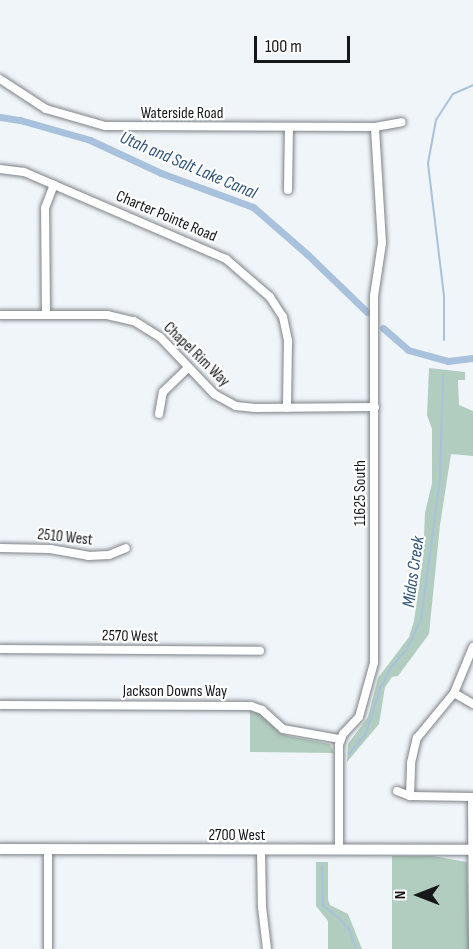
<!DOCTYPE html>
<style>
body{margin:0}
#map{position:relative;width:473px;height:949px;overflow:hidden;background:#f0f5fa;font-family:"Sofia Sans Condensed",sans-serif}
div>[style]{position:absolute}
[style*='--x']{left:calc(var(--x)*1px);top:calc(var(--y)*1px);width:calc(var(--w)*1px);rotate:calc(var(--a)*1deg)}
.green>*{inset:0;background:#b1cdbf}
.stream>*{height:2px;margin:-1px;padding:0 1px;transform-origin:1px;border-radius:1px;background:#a8c1dd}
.canal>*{height:7px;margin:-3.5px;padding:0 3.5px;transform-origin:3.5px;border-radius:3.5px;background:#a8c1dd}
.roads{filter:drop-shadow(0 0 2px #7e8286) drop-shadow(0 0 2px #7e8286)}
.minor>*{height:8px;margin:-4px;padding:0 4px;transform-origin:4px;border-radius:4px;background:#fff}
.secondary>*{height:10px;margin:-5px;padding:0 5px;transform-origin:5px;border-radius:5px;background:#fff}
span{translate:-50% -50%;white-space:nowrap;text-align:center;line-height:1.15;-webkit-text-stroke:4.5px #fff;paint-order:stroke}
.street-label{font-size:16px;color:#161719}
.water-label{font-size:18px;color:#30547c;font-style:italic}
.north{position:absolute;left:389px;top:865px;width:60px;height:60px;-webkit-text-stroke:4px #fff;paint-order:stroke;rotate:270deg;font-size:16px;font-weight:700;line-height:24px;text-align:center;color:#161719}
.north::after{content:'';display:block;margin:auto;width:21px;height:27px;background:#161719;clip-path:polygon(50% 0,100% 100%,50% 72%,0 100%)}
.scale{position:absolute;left:254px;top:36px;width:96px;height:27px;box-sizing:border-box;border:3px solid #161719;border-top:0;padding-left:8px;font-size:18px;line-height:21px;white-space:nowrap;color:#161719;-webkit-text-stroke:4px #fff;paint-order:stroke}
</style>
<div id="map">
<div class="green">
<i style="clip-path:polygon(429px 368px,465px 372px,465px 380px,458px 380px,459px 405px,473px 411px,473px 456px,451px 454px,440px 525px,429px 634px,398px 676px,392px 677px,385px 687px,379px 724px,347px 762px,348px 744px,368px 717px,378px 678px,409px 637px,414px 621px,423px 558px,425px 513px,432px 483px,432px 429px,427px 415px)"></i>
<i style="clip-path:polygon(250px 710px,259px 713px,279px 732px,288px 736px,330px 744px,334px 753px,250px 752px)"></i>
<i style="clip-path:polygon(392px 856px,433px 856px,467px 862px,469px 949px,392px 949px)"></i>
<i style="clip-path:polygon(316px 862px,328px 862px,328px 900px,330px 905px,348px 914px,362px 949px,328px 949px,328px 921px,316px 906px)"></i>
</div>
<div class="stream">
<i style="--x:444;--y:340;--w:44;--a:-90"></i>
<i style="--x:444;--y:296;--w:134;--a:-96.9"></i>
<i style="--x:428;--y:163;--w:44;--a:-79.5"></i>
<i style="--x:436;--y:120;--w:31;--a:-57"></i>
<i style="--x:453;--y:94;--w:22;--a:-24"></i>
<i style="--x:349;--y:754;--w:27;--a:-51"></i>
<i style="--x:366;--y:733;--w:46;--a:-72.3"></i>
<i style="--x:380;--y:689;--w:25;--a:-63"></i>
<i style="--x:391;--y:667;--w:24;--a:-48"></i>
<i style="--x:407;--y:649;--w:33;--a:-65"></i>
<i style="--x:421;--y:619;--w:142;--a:-82.3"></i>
<i style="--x:440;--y:478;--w:103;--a:-88.3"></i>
<i style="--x:322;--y:866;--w:40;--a:88.6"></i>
<i style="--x:323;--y:906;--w:21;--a:37"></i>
<i style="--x:340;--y:919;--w:16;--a:50"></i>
<i style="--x:350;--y:931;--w:19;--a:72"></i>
</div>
<div class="canal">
<i style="--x:0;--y:117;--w:20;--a:9"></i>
<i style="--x:20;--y:120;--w:73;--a:15.9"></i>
<i style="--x:90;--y:140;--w:78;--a:24.9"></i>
<i style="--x:161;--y:173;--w:98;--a:20.3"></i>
<i style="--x:253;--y:207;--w:73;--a:41.1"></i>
<i style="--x:308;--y:255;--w:82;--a:44"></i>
<i style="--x:383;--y:328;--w:33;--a:41"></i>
<i style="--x:408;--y:350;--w:41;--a:15.4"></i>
<i style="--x:448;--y:361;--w:25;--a:-7"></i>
</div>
<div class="roads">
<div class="minor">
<i style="--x:0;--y:79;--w:55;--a:33.1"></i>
<i style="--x:46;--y:109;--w:61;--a:16.1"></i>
<i style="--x:105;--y:126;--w:270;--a:0.2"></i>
<i style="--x:375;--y:127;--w:27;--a:-10"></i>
<i style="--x:0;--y:169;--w:24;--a:7"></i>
<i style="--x:24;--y:172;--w:220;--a:23.3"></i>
<i style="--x:226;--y:259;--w:58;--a:40.8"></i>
<i style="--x:270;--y:297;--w:24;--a:57"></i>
<i style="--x:283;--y:317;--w:25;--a:78"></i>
<i style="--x:288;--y:341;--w:67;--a:90.9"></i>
<i style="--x:288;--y:190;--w:63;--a:-89.1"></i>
<i style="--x:0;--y:315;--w:107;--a:0"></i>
<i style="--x:107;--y:315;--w:28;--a:13"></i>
<i style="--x:134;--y:321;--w:31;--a:32"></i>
<i style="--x:160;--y:337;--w:79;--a:46.5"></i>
<i style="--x:214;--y:394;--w:25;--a:29"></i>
<i style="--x:236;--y:406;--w:19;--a:6"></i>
<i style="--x:255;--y:408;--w:120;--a:-0.5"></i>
<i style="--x:46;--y:315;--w:107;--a:-90.5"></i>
<i style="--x:45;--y:208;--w:25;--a:-69"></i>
<i style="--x:159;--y:414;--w:22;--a:-80"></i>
<i style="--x:163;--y:392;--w:35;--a:-44"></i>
<i style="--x:0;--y:548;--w:50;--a:1.1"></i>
<i style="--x:50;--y:549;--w:39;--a:10"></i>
<i style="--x:88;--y:556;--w:21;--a:-3"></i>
<i style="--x:109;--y:555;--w:18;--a:-22"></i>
<i style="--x:0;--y:649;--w:260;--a:0.4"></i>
<i style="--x:454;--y:693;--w:22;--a:30"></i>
<i style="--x:0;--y:705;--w:251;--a:0.2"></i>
<i style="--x:251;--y:706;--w:12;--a:20"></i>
<i style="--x:262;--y:710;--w:28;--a:42"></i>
<i style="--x:283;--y:729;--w:58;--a:10"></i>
<i style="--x:397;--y:791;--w:14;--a:21"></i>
<i style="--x:410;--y:796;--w:63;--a:0.9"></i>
<i style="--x:410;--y:796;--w:33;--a:-88"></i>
<i style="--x:411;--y:763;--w:26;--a:-77"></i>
<i style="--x:417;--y:738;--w:58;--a:-50.6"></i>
<i style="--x:454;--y:693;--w:50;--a:-67.6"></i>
<i style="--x:472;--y:797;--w:152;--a:89.6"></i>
<i style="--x:339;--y:850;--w:105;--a:-90"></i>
<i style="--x:339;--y:745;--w:12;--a:-70"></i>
<i style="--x:343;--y:734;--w:23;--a:-47"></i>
<i style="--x:359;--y:717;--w:56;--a:-74.5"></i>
<i style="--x:374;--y:663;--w:367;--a:-90"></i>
<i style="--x:374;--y:296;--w:54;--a:-81.4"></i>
<i style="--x:382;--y:243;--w:116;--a:-93.5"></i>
<i style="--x:48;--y:851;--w:98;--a:90"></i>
<i style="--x:261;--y:851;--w:56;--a:89"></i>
<i style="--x:262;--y:907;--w:42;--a:83.2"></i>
</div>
<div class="secondary">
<i style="--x:0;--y:849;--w:473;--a:0.1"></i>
</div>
</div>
<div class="street-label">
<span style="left:182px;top:114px">Waterside Road</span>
<span style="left:166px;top:217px;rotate:23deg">Charter Pointe Road</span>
<span style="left:196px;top:355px;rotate:44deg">Chapel Rim Way</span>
<span style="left:361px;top:493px;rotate:-90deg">11625 South</span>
<span style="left:65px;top:538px;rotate:6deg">2510 West</span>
<span style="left:130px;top:637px;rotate:1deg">2570 West</span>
<span style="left:175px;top:692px">Jackson Downs Way</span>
<span style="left:237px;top:836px">2700 West</span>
</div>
<div class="water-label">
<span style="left:188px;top:166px;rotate:23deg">Utah and Salt Lake Canal</span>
<span style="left:414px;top:572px;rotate:-82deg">Midas Creek</span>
</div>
<div class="north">N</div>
<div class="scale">100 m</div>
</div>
